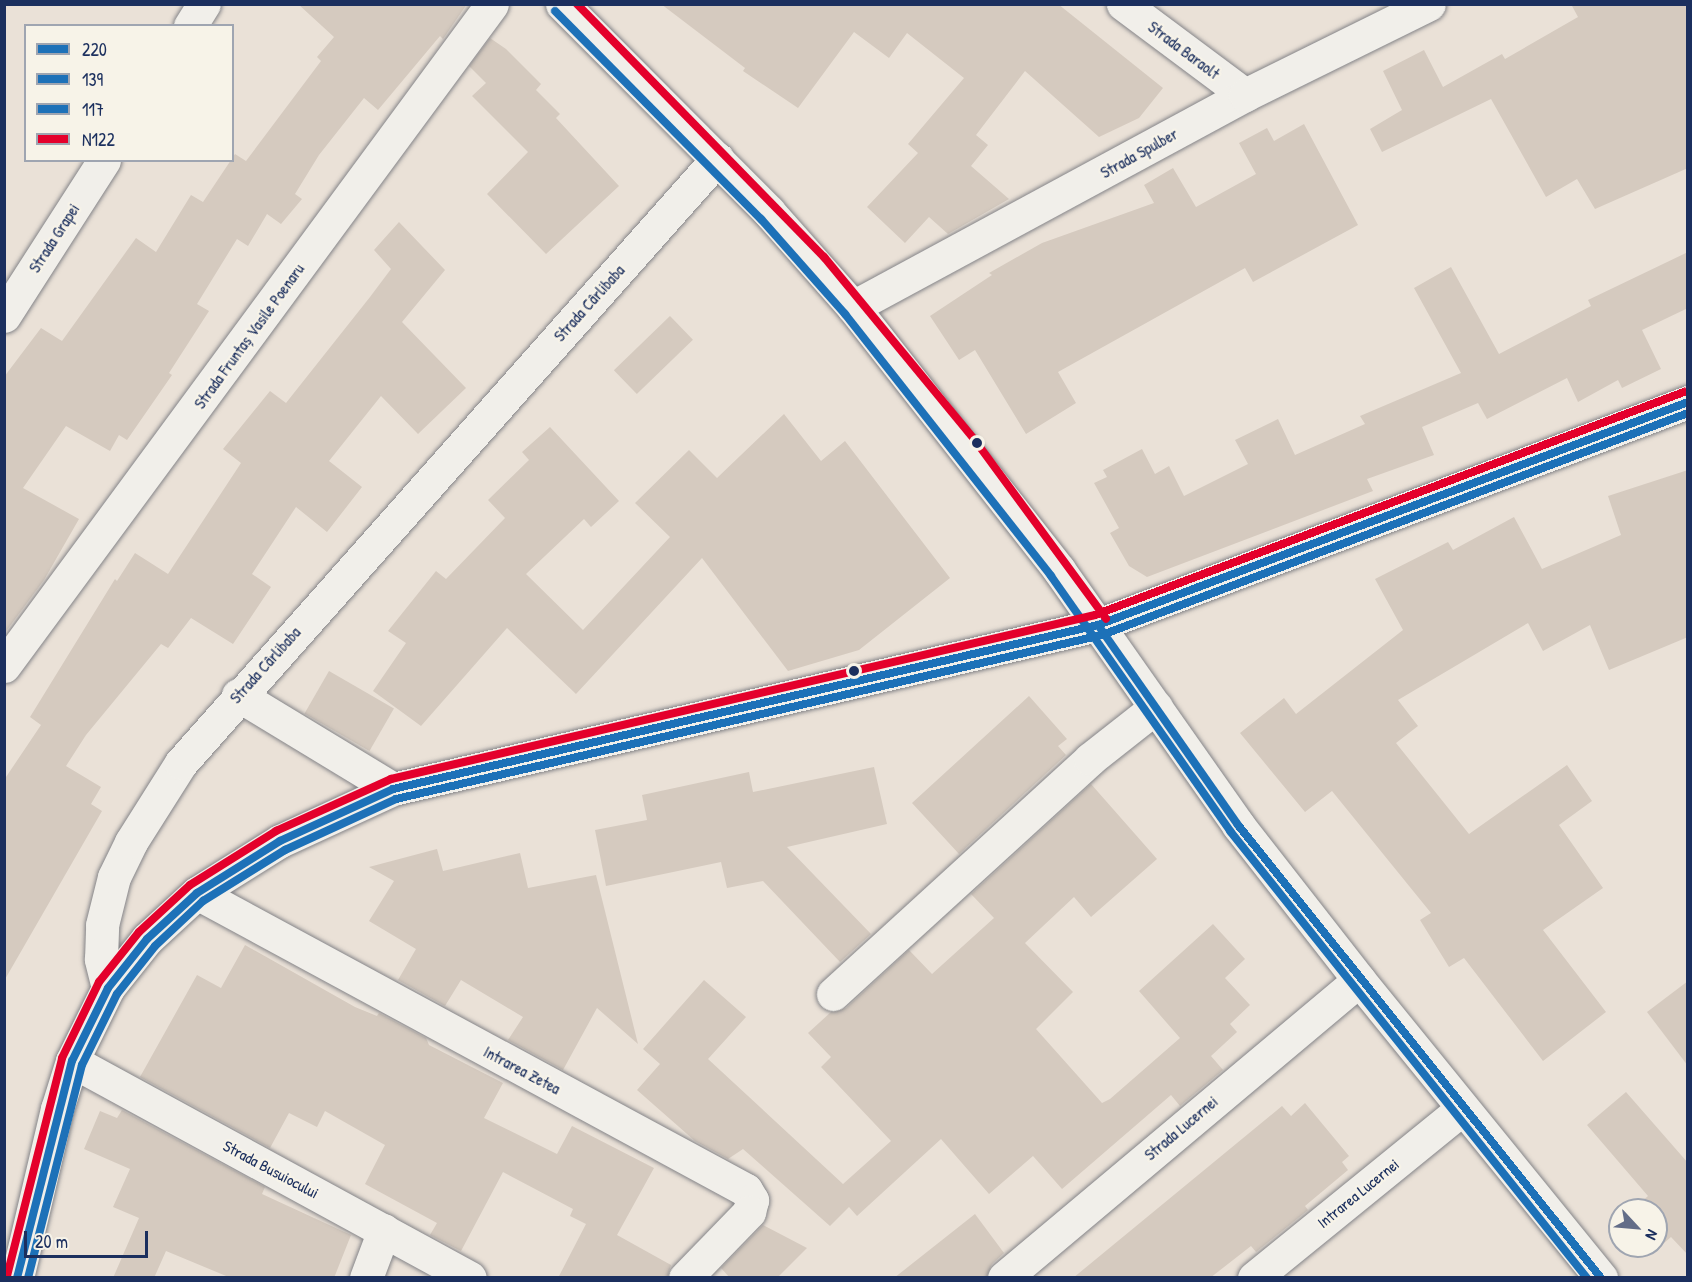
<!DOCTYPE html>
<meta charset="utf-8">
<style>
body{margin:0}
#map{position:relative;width:1692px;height:1282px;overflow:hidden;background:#eae1d7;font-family:"Patrick Hand",sans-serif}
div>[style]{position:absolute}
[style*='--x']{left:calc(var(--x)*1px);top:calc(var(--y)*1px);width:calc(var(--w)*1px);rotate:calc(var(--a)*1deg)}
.building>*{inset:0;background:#d5cabf;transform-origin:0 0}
.roads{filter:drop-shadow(0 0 2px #848488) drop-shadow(0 0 2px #848488)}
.street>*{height:33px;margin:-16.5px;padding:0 16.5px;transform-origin:16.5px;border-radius:16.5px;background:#f1efea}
.secondary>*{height:33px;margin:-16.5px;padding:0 16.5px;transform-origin:16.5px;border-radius:16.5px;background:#f1efea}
.bus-1>*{height:8px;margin:-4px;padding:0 4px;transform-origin:4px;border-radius:4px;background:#1d71b8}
.bus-2>*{height:8px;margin:-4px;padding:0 4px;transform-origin:4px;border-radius:4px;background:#1d71b8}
.bus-3>*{height:8px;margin:-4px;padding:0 4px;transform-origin:4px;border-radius:4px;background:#1d71b8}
.bus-4>*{height:8px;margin:-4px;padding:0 4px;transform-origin:4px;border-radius:4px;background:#e4002b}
.dots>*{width:16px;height:16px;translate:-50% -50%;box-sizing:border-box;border:3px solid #f7f3e8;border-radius:50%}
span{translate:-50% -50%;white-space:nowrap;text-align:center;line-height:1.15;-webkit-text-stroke:4.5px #f7f3e8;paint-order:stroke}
.street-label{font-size:16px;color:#1b2f5e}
.frame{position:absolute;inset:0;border:6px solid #1b2f5e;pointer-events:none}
.legend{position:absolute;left:24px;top:24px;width:210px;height:138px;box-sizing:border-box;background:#f7f3e8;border:2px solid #9fa5b1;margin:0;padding:8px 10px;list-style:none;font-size:18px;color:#1b2f5e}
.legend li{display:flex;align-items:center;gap:12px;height:30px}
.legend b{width:30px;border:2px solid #9fa5b1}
.north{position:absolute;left:1608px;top:1198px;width:60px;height:60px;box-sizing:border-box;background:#f7f3e8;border:2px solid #9fa5b1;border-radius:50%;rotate:116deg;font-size:16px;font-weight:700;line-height:24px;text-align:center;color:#1b2f5e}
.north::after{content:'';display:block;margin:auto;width:21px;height:27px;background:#636d88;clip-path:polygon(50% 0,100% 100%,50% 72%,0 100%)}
.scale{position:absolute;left:24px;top:1231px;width:124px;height:27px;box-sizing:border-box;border:3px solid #1b2f5e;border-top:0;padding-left:8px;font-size:18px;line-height:21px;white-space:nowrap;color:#1b2f5e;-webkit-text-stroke:4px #f7f3e8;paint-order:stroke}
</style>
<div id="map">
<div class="building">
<i style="clip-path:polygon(298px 4px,467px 4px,443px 39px,440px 36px,378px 110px,364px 98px,319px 155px,295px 194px,302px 199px,281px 224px,267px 214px,248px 246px,237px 239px,197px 304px,209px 311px,169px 373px,172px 375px,127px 440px,119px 435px,110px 451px,66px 426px,23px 488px,79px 519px,44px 580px,4px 634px,4px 377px,41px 328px,62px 341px,136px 238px,156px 252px,191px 195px,203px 202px,235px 154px,246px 161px,321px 61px,317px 57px,334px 37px)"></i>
<i style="clip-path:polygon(661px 4px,1058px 4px,1163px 88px,1139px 118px,1099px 137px,1025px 71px,976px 135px,988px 145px,971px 166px,1009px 199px,948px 234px,929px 217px,905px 243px,867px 207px,918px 153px,908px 144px,964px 78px,907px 33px,889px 58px,854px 32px,798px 108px,743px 71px,745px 68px)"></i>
<i style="clip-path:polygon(1571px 4px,1688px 4px,1688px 168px,1595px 209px,1577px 179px,1546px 197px,1491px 99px,1382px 152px,1370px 129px,1402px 110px,1383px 71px,1424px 50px,1443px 87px,1502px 54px,1505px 59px,1578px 17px)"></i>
<i style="clip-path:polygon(490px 38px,506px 49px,541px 84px,536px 90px,560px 114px,556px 118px,619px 186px,546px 254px,487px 194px,528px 152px,472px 96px,486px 83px,469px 66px)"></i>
<i style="clip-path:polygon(1304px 124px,1358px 225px,1253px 282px,1245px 268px,1058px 372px,1076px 403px,1026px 434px,975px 350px,959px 360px,930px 316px,992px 275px,989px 273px,1042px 243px,1154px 203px,1144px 185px,1173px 168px,1196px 207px,1256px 174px,1239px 143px,1267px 128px,1274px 141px)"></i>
<i style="clip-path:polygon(399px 222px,445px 270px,402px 322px,466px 388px,418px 434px,381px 396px,329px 461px,362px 487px,327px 532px,296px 507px,252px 574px,271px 587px,233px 644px,191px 618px,168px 648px,161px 644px,86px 735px,66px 766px,101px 787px,91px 804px,102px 811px,4px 981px,4px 780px,41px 725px,30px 717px,115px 579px,117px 581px,135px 553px,168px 574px,241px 463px,223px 449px,270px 391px,286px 403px,370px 297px,391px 269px,374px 250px)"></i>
<i style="clip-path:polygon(1688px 252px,1688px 308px,1642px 330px,1661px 369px,1622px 388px,1618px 380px,1578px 402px,1567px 378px,1487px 419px,1478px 403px,1422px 427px,1434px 455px,1367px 479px,1373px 491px,1147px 577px,1129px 566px,1110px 533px,1119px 528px,1094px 483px,1107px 477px,1103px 470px,1142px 449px,1155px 474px,1169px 466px,1184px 496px,1248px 464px,1235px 440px,1278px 419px,1295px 455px,1365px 424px,1360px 416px,1461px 373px,1414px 288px,1451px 267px,1499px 354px,1591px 306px,1588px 300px)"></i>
<i style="left:670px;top:316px;width:33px;height:78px;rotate:46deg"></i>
<i style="clip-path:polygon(784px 414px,821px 461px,845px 441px,950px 578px,859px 650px,788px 671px,702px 558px,576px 694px,507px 628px,421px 726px,373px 691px,406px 643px,388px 631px,436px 571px,446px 579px,505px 518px,488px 500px,529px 460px,522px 452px,550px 427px,619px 501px,591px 527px,584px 519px,526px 574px,583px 630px,670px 537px,635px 503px,689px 450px,717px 478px)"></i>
<i style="clip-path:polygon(1688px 470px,1688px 637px,1609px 670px,1590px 625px,1543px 651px,1528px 623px,1398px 700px,1418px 726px,1396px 743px,1469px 834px,1567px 765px,1592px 801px,1559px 825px,1603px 888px,1543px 930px,1606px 1012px,1543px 1061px,1464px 958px,1449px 967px,1420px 920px,1431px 913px,1332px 791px,1305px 812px,1240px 733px,1284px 698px,1296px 714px,1403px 630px,1375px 579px,1448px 542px,1453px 550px,1514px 517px,1542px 569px,1621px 535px,1608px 496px)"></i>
<i style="left:329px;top:671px;width:75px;height:49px;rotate:30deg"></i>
<i style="clip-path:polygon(1029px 696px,1067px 739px,1058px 746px,1066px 755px,959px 854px,912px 803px)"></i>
<i style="clip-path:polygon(874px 767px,887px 824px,787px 847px,871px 934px,840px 962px,763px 881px,727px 888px,721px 862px,606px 886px,595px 830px,647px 820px,642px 795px,749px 772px,753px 792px)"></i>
<i style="clip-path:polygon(1091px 784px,1157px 859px,1091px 917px,1074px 897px,1025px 943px,1073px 992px,1036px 1029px,1102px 1103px,1110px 1099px,1180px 1038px,1139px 991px,1213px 924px,1245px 959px,1225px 978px,1250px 1005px,1230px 1024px,1237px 1032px,1211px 1056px,1223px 1070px,1180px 1106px,1171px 1095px,1062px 1189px,1033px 1156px,989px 1194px,941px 1139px,857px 1216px,849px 1207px,830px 1226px,743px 1149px,728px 1159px,695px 1141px,637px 1090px,660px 1064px,643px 1049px,704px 980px,746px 1017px,708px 1059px,843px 1184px,891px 1141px,821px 1067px,831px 1057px,808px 1033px,831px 1012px,846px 1008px,909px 950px,932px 974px,994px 918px,971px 894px)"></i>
<i style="clip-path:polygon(437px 849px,443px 871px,520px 853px,528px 888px,596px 875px,638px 1044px,597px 1008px,563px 1070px,508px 1040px,523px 1017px,461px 980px,445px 1006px,398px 980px,416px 949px,369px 921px,394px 881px,369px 867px)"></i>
<i style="clip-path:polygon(245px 945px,355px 1007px,377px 1016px,379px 1013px,426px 1038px,429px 1045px,503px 1083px,484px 1118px,557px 1154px,572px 1126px,654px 1168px,617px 1235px,671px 1265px,667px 1278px,558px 1278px,586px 1224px,570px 1216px,573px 1209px,503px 1172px,461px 1251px,430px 1235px,437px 1223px,365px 1184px,385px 1145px,325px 1111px,317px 1127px,289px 1113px,270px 1148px,140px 1077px,197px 975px,221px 988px)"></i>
<i style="clip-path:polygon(1688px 981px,1688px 1066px,1647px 1012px)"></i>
<i style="clip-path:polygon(1626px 1092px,1688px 1163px,1688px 1255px,1671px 1237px,1656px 1250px,1652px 1246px,1656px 1246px,1656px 1210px,1632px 1210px,1648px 1196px,1587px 1125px)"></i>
<i style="clip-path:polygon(1305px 1103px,1349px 1156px,1342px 1162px,1348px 1170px,1305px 1206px,1308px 1210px,1256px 1252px,1251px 1246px,1210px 1278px,1073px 1278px,1282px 1106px,1291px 1116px)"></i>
<i style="clip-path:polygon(122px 1110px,265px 1187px,262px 1194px,351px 1235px,334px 1278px,231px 1278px,166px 1251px,154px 1278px,113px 1278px,139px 1218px,113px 1207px,130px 1169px,84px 1149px,100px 1111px,117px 1118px)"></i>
<i style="clip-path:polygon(975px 1214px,1004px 1253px,992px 1264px,986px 1278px,894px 1278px)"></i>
<i style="clip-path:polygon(763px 1225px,807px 1248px,777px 1278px,730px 1278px,721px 1268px)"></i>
</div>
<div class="roads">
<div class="street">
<i style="--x:1123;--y:4;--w:152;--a:36.7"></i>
<i style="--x:190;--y:26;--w:26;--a:-58"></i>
<i style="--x:853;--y:307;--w:446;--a:-28.4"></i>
<i style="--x:1245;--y:95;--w:205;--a:-26.3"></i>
<i style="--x:4;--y:316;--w:185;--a:-57.3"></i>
<i style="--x:4;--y:666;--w:822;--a:-53.6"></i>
<i style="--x:197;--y:893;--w:624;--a:28.41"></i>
<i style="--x:746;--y:1190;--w:12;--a:59"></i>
<i style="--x:752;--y:1200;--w:12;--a:104"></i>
<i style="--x:749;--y:1212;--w:92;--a:134.1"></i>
<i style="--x:833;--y:994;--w:348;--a:-42.4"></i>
<i style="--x:1090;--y:759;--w:84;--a:-38.2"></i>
<i style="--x:72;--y:1061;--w:453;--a:28.6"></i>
<i style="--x:366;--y:1278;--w:51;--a:-69.4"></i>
<i style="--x:1004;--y:1278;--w:463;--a:-40"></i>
<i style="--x:1254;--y:1278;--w:268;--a:-39.1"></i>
</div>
<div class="secondary">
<i style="--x:562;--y:4;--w:293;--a:45.1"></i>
<i style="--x:769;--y:212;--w:127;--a:48.5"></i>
<i style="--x:853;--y:307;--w:334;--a:51.9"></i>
<i style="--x:1059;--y:570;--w:312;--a:54.9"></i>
<i style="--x:1238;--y:825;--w:197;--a:52"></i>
<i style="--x:1359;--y:980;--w:384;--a:50.9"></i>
<i style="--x:238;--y:695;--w:181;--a:31.2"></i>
<i style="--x:108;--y:988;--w:30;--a:-104"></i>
<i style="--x:101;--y:959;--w:34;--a:-88"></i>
<i style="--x:102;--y:925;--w:49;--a:-76"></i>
<i style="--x:114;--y:877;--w:39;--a:-64"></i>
<i style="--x:131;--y:842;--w:93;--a:-57.7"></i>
<i style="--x:181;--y:763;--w:808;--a:-48.41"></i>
<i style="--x:17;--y:1278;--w:174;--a:-76.7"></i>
<i style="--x:57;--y:1109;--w:50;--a:-72.6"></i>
<i style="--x:72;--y:1061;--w:81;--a:-63.7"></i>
<i style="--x:108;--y:988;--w:63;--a:-51.5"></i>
<i style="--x:147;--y:939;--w:68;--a:-42.6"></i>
<i style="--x:197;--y:893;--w:98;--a:-32.1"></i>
<i style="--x:280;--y:841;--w:124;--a:-24.7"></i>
<i style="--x:393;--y:789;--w:724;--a:-13.1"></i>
<i style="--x:1098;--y:625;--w:631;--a:-20.7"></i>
</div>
</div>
<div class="bus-1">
<i style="--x:1098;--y:625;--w:244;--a:55"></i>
<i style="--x:1238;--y:825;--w:580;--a:51.29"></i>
<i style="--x:17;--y:1278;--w:224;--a:-75.8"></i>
<i style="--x:72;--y:1061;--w:81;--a:-63.7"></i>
<i style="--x:108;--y:988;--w:63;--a:-51.5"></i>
<i style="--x:147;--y:939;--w:68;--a:-42.6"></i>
<i style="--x:197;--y:893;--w:98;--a:-32.1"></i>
<i style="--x:280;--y:841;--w:124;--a:-24.7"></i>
<i style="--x:393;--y:789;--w:724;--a:-13.1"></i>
<i style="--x:1098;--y:625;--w:631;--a:-20.7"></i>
</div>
<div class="bus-2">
<i style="--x:28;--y:1278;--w:220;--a:-75.8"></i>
<i style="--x:82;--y:1065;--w:79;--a:-63.8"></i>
<i style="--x:117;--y:994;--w:61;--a:-51.6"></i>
<i style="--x:155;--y:946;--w:66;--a:-43.2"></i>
<i style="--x:203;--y:901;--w:97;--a:-31.9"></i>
<i style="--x:285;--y:850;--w:122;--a:-24.7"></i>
<i style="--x:396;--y:799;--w:725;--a:-13.08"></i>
<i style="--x:1102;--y:635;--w:627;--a:-20.75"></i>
</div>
<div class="bus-3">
<i style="--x:555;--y:11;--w:293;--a:45.3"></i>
<i style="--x:761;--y:219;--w:127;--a:48.5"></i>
<i style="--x:845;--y:314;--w:333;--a:51.8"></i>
<i style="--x:1051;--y:576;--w:312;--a:54.9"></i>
<i style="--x:1230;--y:831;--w:572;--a:51.39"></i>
</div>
<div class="bus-4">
<i style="--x:577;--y:4;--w:354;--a:45.7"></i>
<i style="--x:824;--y:257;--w:236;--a:50.5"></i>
<i style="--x:974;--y:439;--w:223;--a:53.7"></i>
<i style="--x:7;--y:1276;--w:225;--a:-75.8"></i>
<i style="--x:62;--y:1058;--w:85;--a:-64"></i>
<i style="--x:99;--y:982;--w:64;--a:-51.3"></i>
<i style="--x:139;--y:932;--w:69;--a:-42.7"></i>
<i style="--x:190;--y:885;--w:102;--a:-32.1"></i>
<i style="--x:276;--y:831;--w:126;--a:-24.3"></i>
<i style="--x:391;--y:779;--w:723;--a:-13.11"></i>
<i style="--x:1095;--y:615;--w:630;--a:-20.74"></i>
</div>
<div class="dots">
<i style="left:977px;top:443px;background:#1b2f5e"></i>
<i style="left:854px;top:671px;background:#1b2f5e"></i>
</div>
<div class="street-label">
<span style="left:1184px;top:50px;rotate:37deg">Strada Baraolt</span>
<span style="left:1139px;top:153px;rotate:-29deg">Strada Spulber</span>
<span style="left:54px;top:238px;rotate:-57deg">Strada Grapei</span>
<span style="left:589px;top:303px;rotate:-48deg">Strada Cârlibaba</span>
<span style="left:249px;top:336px;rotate:-54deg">Strada Fruntaș Vasile Poenaru</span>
<span style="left:265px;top:665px;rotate:-48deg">Strada Cârlibaba</span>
<span style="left:522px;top:1070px;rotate:28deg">Intrarea Zetea</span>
<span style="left:1181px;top:1128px;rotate:-40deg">Strada Lucernei</span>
<span style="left:271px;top:1169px;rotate:28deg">Strada Busuiocului</span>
<span style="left:1358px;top:1193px;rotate:-39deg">Intrarea Lucernei</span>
</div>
<div class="frame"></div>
<ul class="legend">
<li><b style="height:8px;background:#1d71b8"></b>220</li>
<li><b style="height:8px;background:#1d71b8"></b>139</li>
<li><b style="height:8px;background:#1d71b8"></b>117</li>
<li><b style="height:8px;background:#e4002b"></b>N122</li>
</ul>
<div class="north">N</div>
<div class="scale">20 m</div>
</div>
